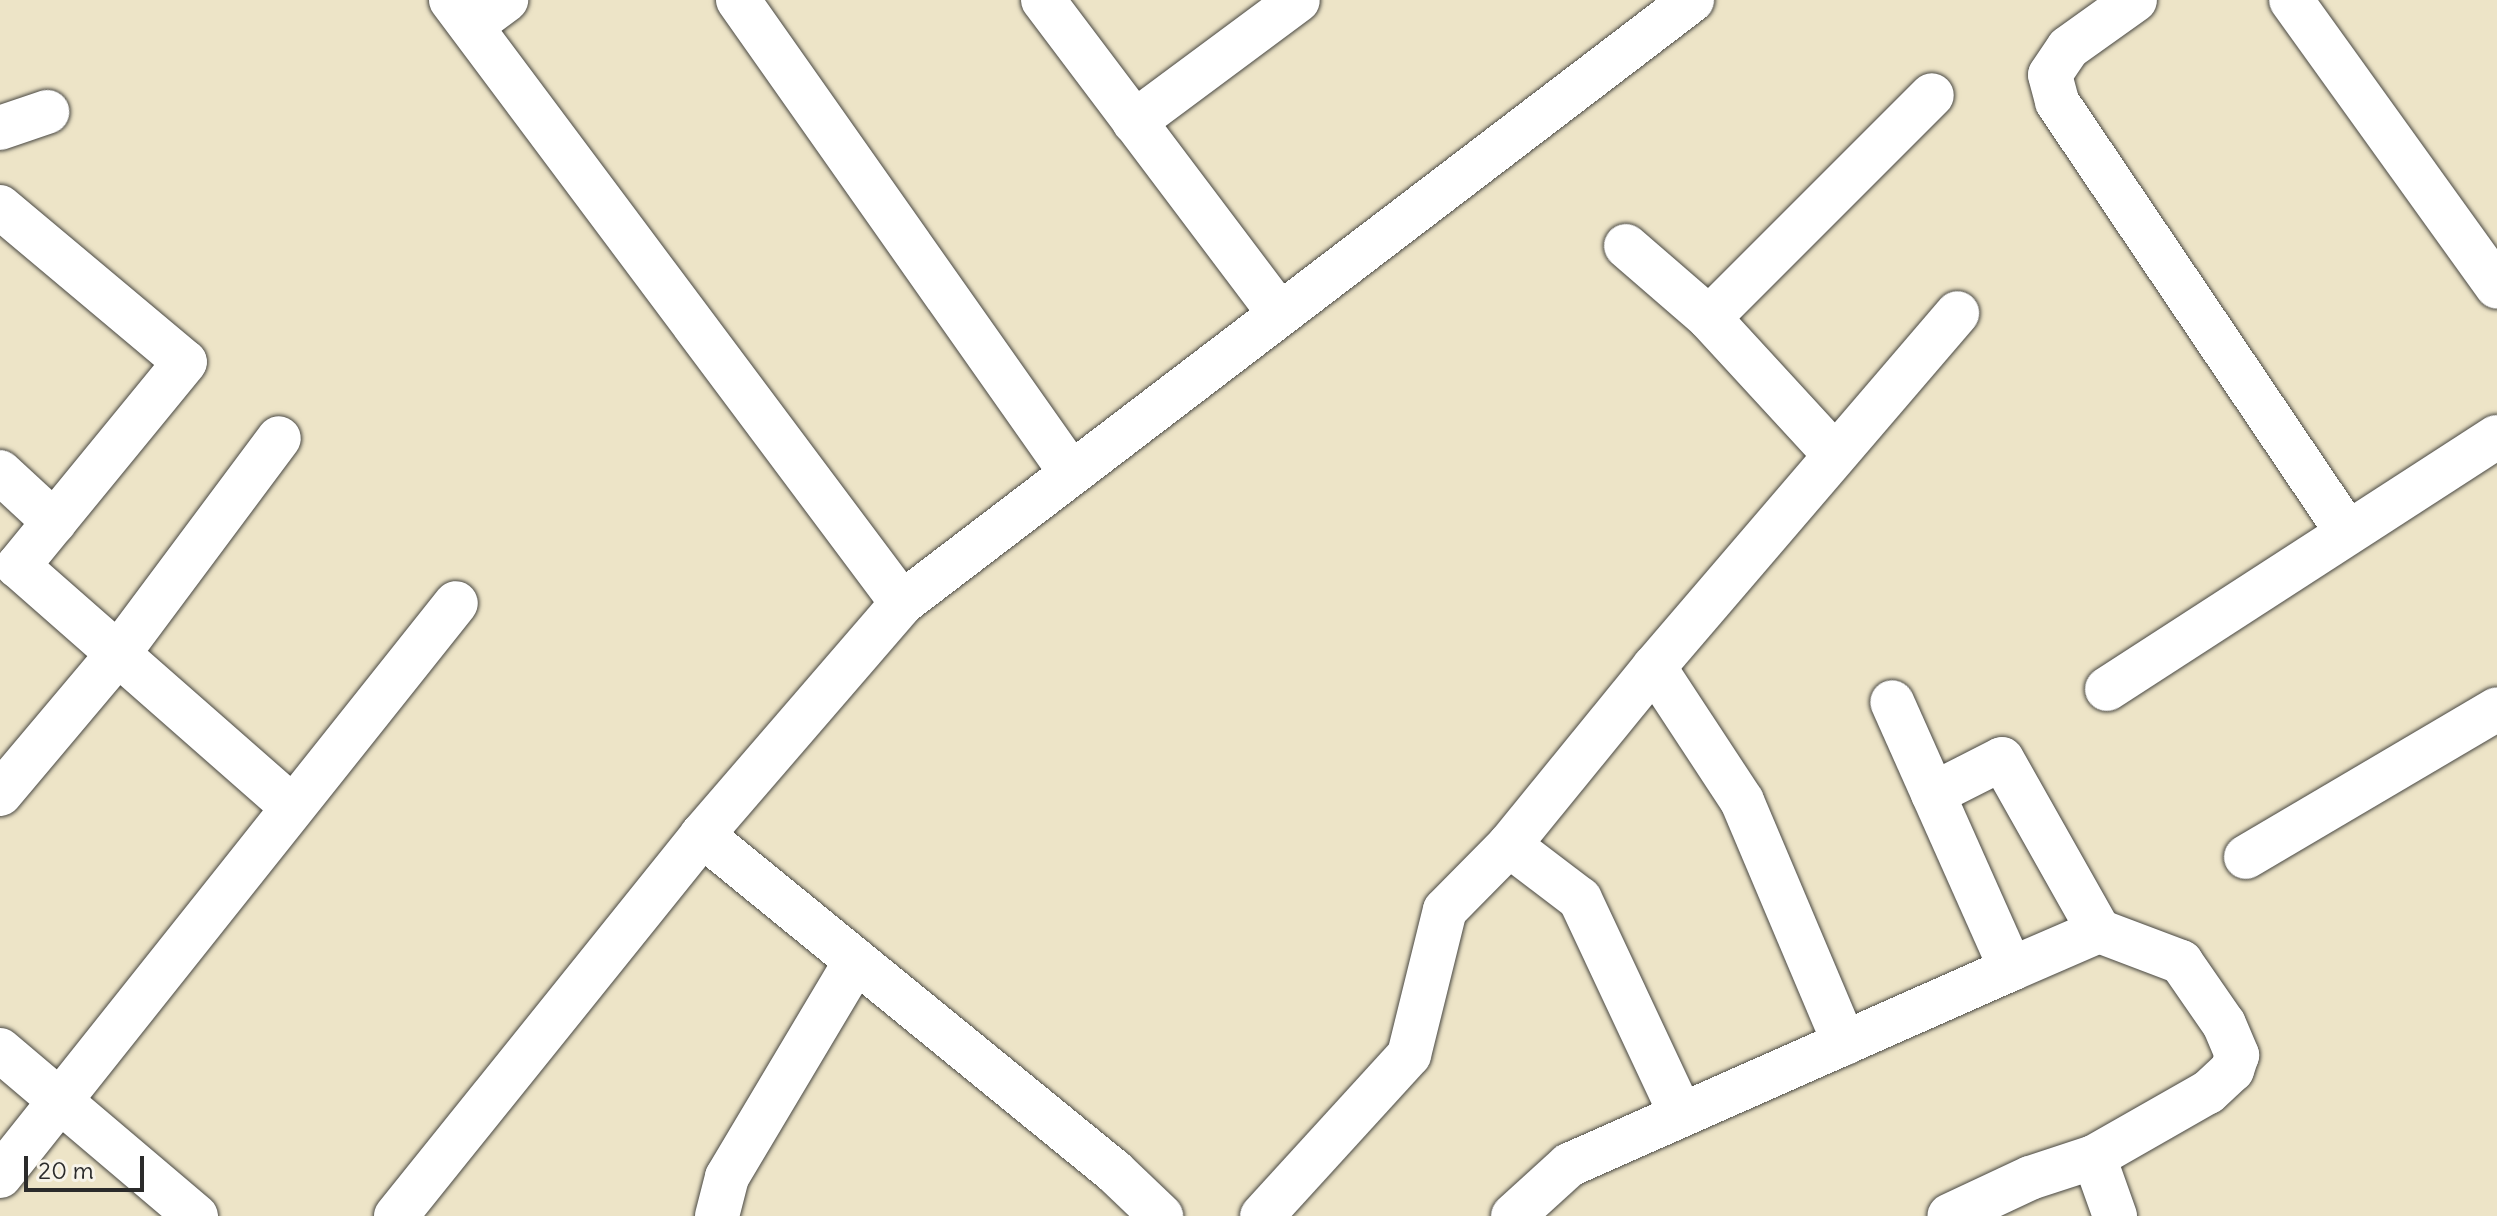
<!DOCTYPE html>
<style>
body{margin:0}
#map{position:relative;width:2497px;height:1216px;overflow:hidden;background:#ede4c7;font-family:Delius,sans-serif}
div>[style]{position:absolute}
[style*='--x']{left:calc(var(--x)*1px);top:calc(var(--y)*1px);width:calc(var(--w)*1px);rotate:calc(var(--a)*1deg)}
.roads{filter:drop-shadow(0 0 2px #484742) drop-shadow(0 0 2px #484742)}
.minor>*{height:44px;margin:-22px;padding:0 22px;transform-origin:22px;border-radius:22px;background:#fff}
span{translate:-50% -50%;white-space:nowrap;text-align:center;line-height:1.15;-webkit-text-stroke:7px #f7f3e8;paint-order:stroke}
.scale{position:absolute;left:24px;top:1156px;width:120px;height:36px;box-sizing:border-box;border:4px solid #2b2b2b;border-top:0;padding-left:10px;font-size:24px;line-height:28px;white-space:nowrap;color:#2b2b2b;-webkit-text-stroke:6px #f7f3e8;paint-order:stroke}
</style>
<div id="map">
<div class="roads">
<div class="minor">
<i style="--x:451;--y:0;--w:753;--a:53.21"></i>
<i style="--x:738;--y:0;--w:578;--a:54.85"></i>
<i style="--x:1043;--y:0;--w:393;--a:53"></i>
<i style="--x:2135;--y:0;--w:82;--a:144.4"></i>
<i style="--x:2068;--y:48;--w:32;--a:124"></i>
<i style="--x:2050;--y:75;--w:28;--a:75"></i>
<i style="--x:2057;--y:102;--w:519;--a:56"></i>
<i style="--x:2291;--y:0;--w:353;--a:54.3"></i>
<i style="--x:471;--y:26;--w:44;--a:-36.6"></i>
<i style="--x:1134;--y:122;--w:204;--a:-36.6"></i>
<i style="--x:0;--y:128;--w:50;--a:-18.8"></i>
<i style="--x:0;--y:207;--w:241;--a:40"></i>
<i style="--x:185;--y:362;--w:264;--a:129.3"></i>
<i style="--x:18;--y:566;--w:365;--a:41.3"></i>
<i style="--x:1626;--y:246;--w:110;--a:40.9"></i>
<i style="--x:1709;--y:318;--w:186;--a:47.4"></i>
<i style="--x:1709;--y:318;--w:315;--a:-45"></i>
<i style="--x:0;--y:472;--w:74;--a:42.8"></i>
<i style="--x:1654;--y:667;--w:160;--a:56.7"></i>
<i style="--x:1742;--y:801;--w:263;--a:67.1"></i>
<i style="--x:2107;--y:689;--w:464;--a:-32.9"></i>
<i style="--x:0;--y:794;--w:183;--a:-49.9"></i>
<i style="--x:118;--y:654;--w:269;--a:-53.3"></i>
<i style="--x:1933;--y:794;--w:77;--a:-26.9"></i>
<i style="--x:2002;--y:759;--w:197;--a:60.6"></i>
<i style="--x:2099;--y:931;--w:88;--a:20.7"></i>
<i style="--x:2181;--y:962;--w:75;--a:55.3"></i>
<i style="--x:2224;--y:1024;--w:34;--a:67"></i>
<i style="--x:2237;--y:1055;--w:16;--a:108"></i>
<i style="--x:2232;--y:1070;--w:33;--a:137"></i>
<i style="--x:2208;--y:1092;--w:131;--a:150.3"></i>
<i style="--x:2094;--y:1157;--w:67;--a:161.8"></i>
<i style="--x:2030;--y:1178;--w:89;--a:154.9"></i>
<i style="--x:702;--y:835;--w:533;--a:39.21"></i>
<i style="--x:1115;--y:1172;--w:64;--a:43.7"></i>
<i style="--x:1509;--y:845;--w:89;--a:37.3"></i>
<i style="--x:1580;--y:899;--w:238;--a:64.9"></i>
<i style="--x:2246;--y:857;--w:291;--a:-30.5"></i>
<i style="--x:2011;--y:969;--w:96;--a:-23.4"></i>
<i style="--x:0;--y:1050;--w:257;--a:40.3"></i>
<i style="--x:2094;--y:1157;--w:63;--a:70.4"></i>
<i style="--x:0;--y:1176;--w:732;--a:-51.49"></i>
<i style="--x:396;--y:1216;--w:489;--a:-51.2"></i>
<i style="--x:702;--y:835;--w:306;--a:-49.2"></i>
<i style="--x:902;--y:603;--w:994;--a:-37.35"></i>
<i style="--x:717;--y:1216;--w:40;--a:-75.6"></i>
<i style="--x:727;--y:1177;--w:252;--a:-59.2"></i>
<i style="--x:856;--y:961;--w:4;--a:45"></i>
<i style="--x:1262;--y:1216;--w:218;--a:-47.6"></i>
<i style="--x:1409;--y:1055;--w:149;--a:-76.1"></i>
<i style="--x:1445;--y:910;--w:91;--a:-45.4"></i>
<i style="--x:1509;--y:845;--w:230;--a:-50.8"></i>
<i style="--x:1654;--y:667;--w:466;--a:-49.4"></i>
<i style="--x:1513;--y:1216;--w:76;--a:-42.3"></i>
<i style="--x:1569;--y:1165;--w:484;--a:-23.9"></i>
<i style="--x:2011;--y:969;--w:292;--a:-114"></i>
</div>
</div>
<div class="scale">20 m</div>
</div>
